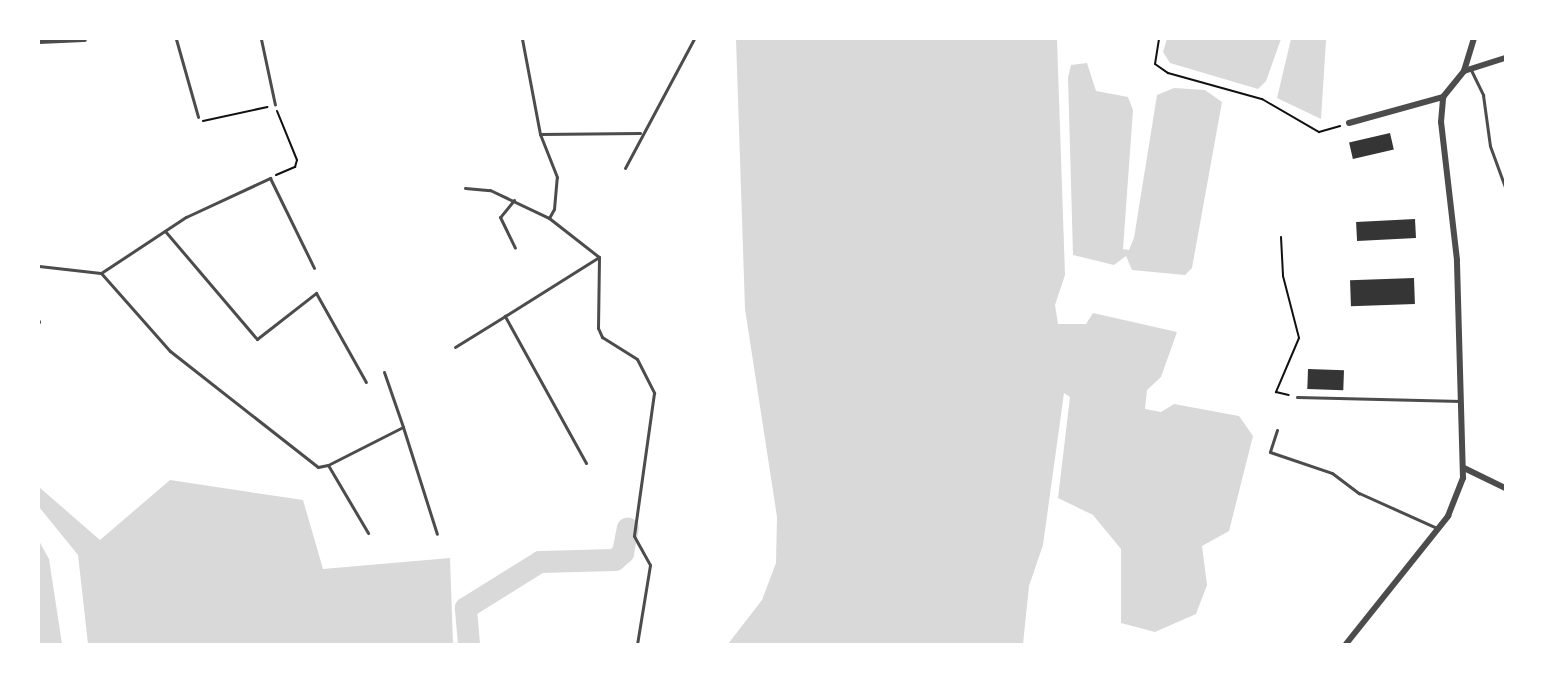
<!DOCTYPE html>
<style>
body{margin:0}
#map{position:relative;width:1544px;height:683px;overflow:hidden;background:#fff;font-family:Arial,sans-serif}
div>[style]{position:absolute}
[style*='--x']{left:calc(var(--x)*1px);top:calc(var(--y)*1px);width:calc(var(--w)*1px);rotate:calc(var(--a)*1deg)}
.water>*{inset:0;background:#d9d9d9}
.river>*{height:22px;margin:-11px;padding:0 11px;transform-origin:11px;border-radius:11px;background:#d9d9d9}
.building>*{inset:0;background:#353535;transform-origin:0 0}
.path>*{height:2px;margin:-1px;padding:0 1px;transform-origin:1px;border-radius:1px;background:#111}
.service>*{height:3px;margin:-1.5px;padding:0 1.5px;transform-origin:1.5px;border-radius:1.5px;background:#4c4c4c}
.minor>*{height:6px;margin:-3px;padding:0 3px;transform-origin:3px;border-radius:3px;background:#4c4c4c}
span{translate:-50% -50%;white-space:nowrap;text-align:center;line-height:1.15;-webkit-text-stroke:4.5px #fff;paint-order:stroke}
.frame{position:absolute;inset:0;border:40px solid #fff;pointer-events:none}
</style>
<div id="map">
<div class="water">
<i style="clip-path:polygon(736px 39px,1057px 39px,1065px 275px,1055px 305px,1058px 324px,1086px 324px,1093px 313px,1177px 332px,1161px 377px,1147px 390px,1145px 409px,1161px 412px,1174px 404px,1239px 416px,1253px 436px,1229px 531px,1202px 546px,1207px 585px,1196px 614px,1155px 632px,1121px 623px,1121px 549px,1093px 515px,1058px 498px,1070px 397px,1064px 393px,1043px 545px,1029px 586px,1023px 644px,728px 644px,762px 600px,776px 563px,777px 517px,745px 309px)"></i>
<i style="clip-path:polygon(1167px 39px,1281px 39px,1266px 81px,1258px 89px,1170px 63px,1163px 52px)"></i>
<i style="clip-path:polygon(1291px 39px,1326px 40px,1321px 119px,1277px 98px)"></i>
<i style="clip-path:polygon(1087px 63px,1096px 91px,1128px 97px,1133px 110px,1123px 249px,1129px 250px,1134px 238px,1157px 95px,1174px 88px,1205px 90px,1222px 102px,1192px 268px,1185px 275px,1132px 270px,1126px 256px,1114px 265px,1073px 255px,1068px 77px,1071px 65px)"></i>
<i style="clip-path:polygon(170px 480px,303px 500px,323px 569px,450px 558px,453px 644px,88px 644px,78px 555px,39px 507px,39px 487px,100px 540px)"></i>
<i style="clip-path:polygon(39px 541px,49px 559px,62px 644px,39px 644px)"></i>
</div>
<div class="river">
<i style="--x:469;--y:644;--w:36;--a:-95"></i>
<i style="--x:466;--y:608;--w:87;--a:-31.9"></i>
<i style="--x:540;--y:562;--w:75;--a:-1.5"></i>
<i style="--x:615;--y:560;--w:11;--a:-41"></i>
<i style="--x:623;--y:553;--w:25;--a:-79"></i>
</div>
<div class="building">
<i style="left:1390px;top:133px;width:17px;height:42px;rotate:77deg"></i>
<i style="left:1415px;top:219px;width:19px;height:59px;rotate:87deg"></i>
<i style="left:1414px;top:278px;width:26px;height:64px;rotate:88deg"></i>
<i style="left:1308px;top:369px;width:36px;height:20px;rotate:2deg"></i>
</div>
<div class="path">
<i style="--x:1159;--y:39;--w:25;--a:99"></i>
<i style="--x:1155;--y:64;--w:16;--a:35"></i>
<i style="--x:1168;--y:73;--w:98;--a:15.5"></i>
<i style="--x:1262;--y:99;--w:66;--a:30.1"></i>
<i style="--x:1319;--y:132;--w:22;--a:-16"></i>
<i style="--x:203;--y:121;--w:66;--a:-12.3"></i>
<i style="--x:276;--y:175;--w:21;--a:-23"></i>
<i style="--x:295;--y:167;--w:7;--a:-74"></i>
<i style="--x:297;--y:160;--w:53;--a:-112.2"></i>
<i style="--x:1281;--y:237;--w:39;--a:87"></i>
<i style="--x:1283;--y:276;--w:64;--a:75.5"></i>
<i style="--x:1299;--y:338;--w:59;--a:113.1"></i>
<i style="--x:1276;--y:392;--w:13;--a:13"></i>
</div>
<div class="service">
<i style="--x:176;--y:39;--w:81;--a:74.2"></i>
<i style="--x:261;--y:39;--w:67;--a:78"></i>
<i style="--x:1471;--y:70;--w:28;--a:64"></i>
<i style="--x:1483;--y:95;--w:51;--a:82.2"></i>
<i style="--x:1490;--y:146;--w:44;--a:69.9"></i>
<i style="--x:540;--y:134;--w:100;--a:-0.6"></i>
<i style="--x:625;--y:168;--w:146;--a:-61.9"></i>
<i style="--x:465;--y:188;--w:25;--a:5"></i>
<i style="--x:490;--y:190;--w:65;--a:25.4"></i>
<i style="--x:549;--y:218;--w:10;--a:-61"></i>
<i style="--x:554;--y:209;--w:32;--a:-85"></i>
<i style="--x:557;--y:177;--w:46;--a:-111.6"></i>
<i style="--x:540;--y:134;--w:97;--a:-100.7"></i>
<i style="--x:514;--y:200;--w:22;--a:129"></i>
<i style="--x:500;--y:217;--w:34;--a:64"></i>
<i style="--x:549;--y:218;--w:63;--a:38"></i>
<i style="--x:165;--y:231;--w:142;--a:49.6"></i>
<i style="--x:257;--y:339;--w:75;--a:-37.9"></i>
<i style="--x:316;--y:293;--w:102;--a:60.7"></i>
<i style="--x:599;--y:257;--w:71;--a:90.8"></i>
<i style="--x:598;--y:328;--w:10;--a:66"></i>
<i style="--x:602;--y:337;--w:41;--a:32.2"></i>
<i style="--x:637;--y:359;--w:38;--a:63"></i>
<i style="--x:654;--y:393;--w:144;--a:98"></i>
<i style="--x:634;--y:536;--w:33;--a:61"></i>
<i style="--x:650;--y:565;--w:80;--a:99.3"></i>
<i style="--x:39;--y:266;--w:62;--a:6.4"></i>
<i style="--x:101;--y:273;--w:104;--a:48.5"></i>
<i style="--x:170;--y:351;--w:188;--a:38.1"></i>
<i style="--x:318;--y:467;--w:10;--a:-11"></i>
<i style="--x:328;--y:465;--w:79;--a:59.5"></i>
<i style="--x:101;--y:273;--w:102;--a:-33.4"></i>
<i style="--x:186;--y:217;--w:93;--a:-24.9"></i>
<i style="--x:270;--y:178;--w:100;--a:63.9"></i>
<i style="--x:39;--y:321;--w:1;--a:90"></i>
<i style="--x:455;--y:347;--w:59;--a:-31.8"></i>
<i style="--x:384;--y:372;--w:58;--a:70.9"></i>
<i style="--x:1297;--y:397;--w:164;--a:1.4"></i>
<i style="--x:1277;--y:430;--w:23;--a:108"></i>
<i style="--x:1270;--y:452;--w:65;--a:18.7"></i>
<i style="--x:1332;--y:473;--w:34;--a:37"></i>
<i style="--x:1359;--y:493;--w:85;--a:24.2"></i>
<i style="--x:586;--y:463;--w:168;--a:-118.9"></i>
<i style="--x:505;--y:316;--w:111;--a:-32.1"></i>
<i style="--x:328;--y:465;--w:84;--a:-26.9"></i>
<i style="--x:403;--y:427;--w:112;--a:72.4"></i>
</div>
<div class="minor">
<i style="--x:39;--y:41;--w:45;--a:-2.5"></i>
<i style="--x:1464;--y:71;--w:43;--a:-17.6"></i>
<i style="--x:1349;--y:123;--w:98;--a:-15.5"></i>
<i style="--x:1464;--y:468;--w:46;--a:26"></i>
<i style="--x:1346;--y:644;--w:164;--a:-51.4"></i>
<i style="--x:1448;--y:516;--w:41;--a:-68.5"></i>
<i style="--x:1463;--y:478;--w:218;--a:-91.6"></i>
<i style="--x:1457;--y:260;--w:139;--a:-96.6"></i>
<i style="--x:1441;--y:122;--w:25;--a:-85"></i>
<i style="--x:1443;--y:97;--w:33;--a:-51"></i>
<i style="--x:1464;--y:71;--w:34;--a:-73"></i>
</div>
<div class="frame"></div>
</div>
